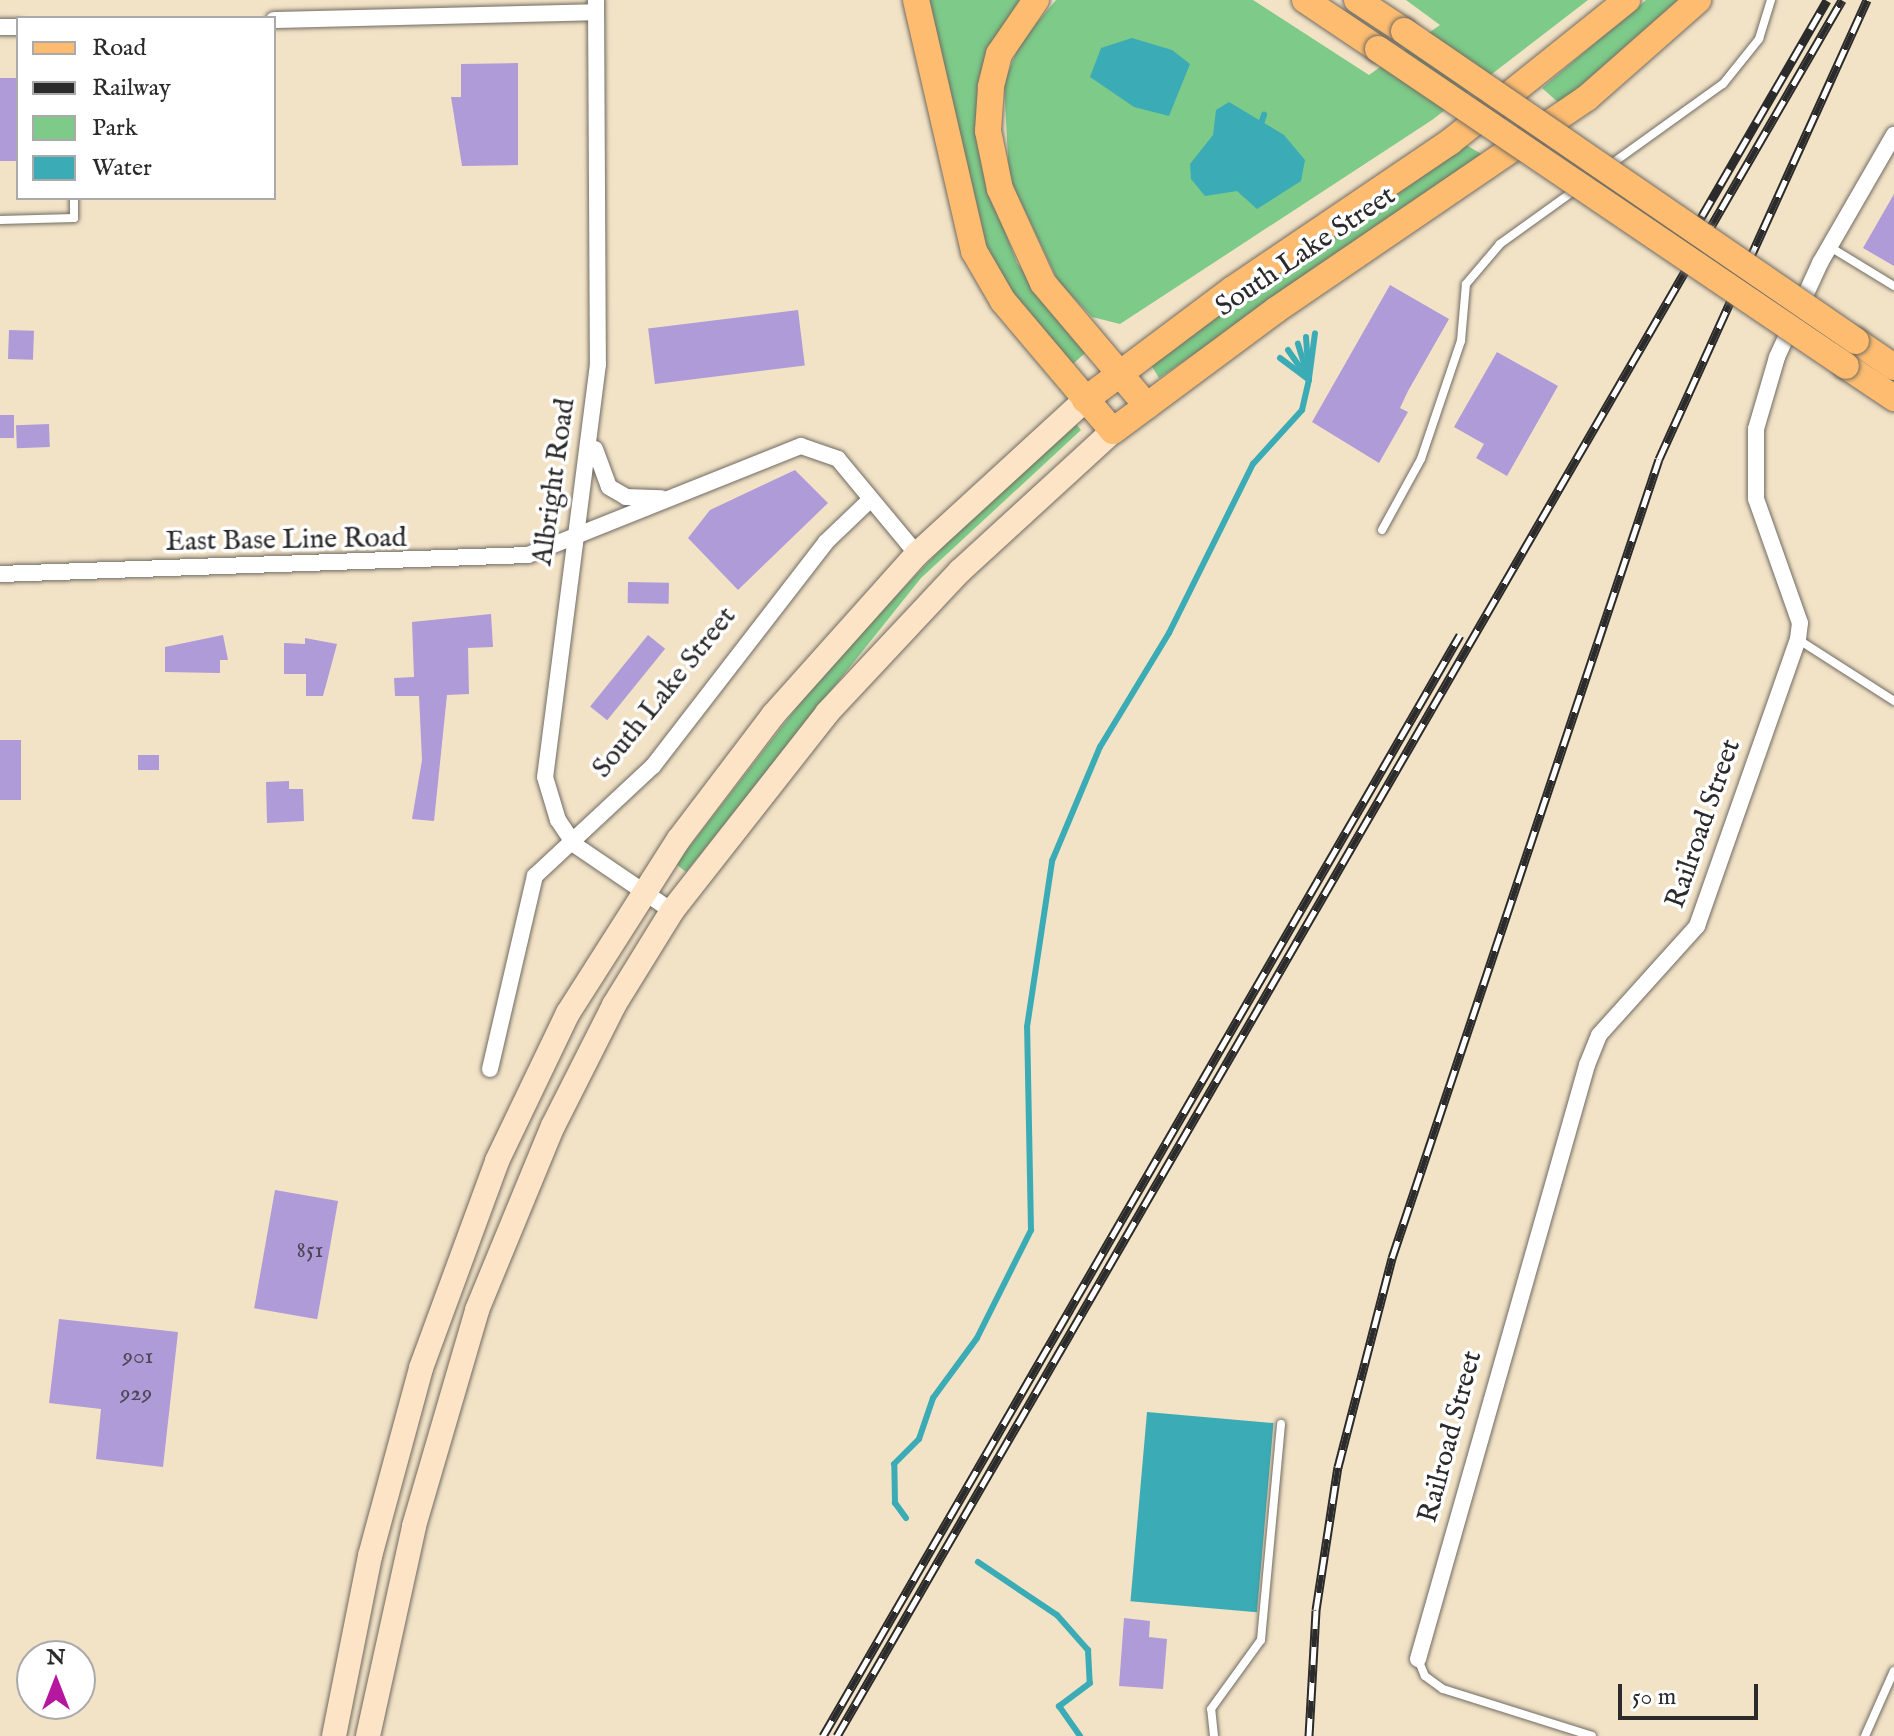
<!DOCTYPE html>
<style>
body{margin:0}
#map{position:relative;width:1894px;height:1736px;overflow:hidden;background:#f2e3c7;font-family:"IM FELL English",serif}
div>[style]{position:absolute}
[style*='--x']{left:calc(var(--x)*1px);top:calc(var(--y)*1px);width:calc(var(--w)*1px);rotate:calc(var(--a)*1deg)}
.green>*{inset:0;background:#7dca89}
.water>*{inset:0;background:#3bacb6;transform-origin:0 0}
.stream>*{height:6px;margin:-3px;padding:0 3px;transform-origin:3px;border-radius:3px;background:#3bacb6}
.building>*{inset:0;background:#af9bd7;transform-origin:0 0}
.roads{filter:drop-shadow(0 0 2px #716b62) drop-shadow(0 0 2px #716b62)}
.service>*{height:8px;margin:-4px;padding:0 4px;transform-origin:4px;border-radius:4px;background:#fff}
.minor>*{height:16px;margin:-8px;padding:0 8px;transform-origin:8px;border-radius:8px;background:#fff}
.secondary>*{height:24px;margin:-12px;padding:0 12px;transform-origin:12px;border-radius:12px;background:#fee4c6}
.primary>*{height:26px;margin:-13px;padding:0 13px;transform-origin:13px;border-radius:13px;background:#fdbc70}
.rail>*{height:9px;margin-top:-4.5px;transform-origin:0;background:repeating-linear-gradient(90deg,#fff 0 18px,#2b2b2b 0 36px);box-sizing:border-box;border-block:2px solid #2b2b2b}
.bridges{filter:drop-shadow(0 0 2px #716b62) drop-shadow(0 0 2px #716b62)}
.primary-bridge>*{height:26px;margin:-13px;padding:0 13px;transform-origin:13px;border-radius:13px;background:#fdbc70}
span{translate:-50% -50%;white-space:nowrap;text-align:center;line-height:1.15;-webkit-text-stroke:7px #fff;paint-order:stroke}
.number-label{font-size:24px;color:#4c4756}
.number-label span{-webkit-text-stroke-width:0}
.street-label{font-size:28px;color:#2b2b2b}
.legend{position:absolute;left:16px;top:16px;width:260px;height:184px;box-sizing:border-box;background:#fff;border:2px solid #aaa;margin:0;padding:10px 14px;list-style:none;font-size:24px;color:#2b2b2b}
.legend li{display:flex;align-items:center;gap:16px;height:40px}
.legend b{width:40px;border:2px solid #aaa}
.north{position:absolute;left:16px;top:1640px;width:80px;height:80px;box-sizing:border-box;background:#fff;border:2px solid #aaa;border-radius:50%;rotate:0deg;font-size:22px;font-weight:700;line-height:32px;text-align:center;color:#2b2b2b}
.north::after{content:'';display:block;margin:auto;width:28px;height:36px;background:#b5179e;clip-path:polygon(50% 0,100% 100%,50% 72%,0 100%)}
.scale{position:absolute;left:1618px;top:1684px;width:140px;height:36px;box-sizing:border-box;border:4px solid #2b2b2b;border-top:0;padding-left:10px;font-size:24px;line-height:28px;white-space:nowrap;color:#2b2b2b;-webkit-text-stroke:6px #fff;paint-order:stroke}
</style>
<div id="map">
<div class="green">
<i style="clip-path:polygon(928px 0,1020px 0,997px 35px,988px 186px,1017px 263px,1085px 353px,1073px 364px,1015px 296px,987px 248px)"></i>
<i style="clip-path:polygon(1056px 0,1253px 0,1369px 75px,1440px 25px,1406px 0,1588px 0,1432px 120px,1120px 324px,1092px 317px,1058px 281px,1009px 177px,1004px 83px,1020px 43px)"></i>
<i style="clip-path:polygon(1646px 0,1678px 0,1560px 104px,1542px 88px)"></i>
<i style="clip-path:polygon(1466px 145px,1485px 156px,1159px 378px,1151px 365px,1194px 332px)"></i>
<i style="clip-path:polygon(1076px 424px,1081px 430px,921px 578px,686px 872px,676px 864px,828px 667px,964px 525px)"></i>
</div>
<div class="water">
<i style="clip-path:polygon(1132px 38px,1172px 50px,1190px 64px,1169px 116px,1134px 107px,1090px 77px,1101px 48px)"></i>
<i style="clip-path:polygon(1229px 102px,1284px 135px,1305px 160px,1301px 181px,1257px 209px,1237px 191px,1205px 196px,1191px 179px,1190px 164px,1213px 135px,1216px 110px)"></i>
<i style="left:1147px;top:1412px;width:127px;height:190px;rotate:5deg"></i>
</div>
<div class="stream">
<i style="--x:1260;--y:127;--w:13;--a:-72"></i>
<i style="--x:1306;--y:337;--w:27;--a:86"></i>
<i style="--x:1288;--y:350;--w:29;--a:55"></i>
<i style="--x:1280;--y:358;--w:36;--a:37"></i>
<i style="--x:1309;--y:378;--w:45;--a:-82.4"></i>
<i style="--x:906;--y:1518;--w:19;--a:-126"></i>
<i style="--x:895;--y:1503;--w:39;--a:-91"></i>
<i style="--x:894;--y:1464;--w:35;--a:-45"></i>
<i style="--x:919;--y:1439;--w:43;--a:-71.1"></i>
<i style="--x:933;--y:1398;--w:74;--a:-53.7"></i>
<i style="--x:977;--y:1338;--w:121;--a:-63.4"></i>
<i style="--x:1031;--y:1230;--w:203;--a:-91.1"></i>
<i style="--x:1027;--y:1027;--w:168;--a:-81.4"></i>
<i style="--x:1052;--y:861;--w:124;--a:-67.2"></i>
<i style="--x:1100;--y:747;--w:133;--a:-58.8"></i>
<i style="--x:1169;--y:633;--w:189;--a:-63.6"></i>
<i style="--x:1253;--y:464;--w:73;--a:-47.8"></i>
<i style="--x:1302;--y:410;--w:31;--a:-77"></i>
<i style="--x:1309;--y:380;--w:38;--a:-107"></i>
<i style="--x:978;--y:1562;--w:95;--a:33.9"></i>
<i style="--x:1057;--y:1615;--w:47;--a:48.5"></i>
<i style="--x:1088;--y:1650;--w:33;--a:87"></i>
<i style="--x:1090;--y:1683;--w:39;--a:143"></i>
<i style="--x:1059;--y:1706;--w:37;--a:55"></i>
</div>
<div class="building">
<i style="clip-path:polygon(518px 63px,518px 165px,462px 166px,451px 97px,461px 97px,461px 64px)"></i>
<i style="left:0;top:78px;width:18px;height:83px"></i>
<i style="clip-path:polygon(1894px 194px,1894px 266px,1863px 248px)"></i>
<i style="clip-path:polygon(1390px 285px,1449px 319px,1408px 391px,1400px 408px,1408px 412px,1379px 463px,1312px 422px)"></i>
<i style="left:798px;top:310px;width:56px;height:151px;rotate:83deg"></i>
<i style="left:9px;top:330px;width:25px;height:29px;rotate:2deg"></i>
<i style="clip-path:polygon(1497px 352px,1558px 386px,1507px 476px,1476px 458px,1484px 444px,1454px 427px)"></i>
<i style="left:0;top:415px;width:14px;height:23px"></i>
<i style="left:49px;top:424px;width:23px;height:33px;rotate:88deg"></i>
<i style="clip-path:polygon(795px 470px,828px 503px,738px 590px,688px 538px,710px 510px)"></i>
<i style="left:628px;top:582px;width:41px;height:21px;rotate:1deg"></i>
<i style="clip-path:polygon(491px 614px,493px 647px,468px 648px,469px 694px,447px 695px,434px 821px,412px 819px,422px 760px,419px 696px,395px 696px,394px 678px,414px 677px,412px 622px)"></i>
<i style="clip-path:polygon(223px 635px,228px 660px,220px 660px,220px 673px,165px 672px,165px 647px)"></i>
<i style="left:648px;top:635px;width:22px;height:92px;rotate:39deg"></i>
<i style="clip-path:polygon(305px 638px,337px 644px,323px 696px,306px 696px,306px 674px,284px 674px,284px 643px,305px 644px)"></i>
<i style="left:0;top:740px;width:21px;height:60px"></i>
<i style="left:138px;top:755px;width:21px;height:15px"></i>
<i style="clip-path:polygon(289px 781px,289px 789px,303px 789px,304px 821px,267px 823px,266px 782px)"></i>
<i style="left:275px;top:1190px;width:64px;height:120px;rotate:10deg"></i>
<i style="clip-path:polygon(59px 1319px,178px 1332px,163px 1467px,96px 1459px,101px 1409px,49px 1403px)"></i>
<i style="clip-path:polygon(1124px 1618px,1150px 1621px,1149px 1637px,1167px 1639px,1163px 1689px,1119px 1686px)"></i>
</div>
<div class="roads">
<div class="service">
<i style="--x:0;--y:220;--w:74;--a:-1.5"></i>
<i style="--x:74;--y:218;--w:20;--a:-90"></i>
<i style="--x:1830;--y:247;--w:75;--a:31.4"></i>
<i style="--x:1382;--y:530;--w:81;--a:-61.2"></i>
<i style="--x:1421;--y:459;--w:125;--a:-71.3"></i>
<i style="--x:1461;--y:341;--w:57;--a:-85"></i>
<i style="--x:1466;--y:284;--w:52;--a:-49.6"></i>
<i style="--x:1500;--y:244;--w:274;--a:-35.7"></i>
<i style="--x:1723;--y:84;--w:58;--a:-51.3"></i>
<i style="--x:1759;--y:39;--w:41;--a:-72.9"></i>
<i style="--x:1799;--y:640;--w:113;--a:32.7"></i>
<i style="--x:1418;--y:1659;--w:18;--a:68"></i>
<i style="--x:1425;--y:1676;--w:22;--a:36"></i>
<i style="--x:1443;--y:1689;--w:156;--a:17.5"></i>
<i style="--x:1214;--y:1736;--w:27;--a:-96"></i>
<i style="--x:1211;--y:1709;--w:85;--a:-54.1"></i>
<i style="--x:1261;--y:1640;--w:217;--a:-84.7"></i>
<i style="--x:1865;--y:1736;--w:71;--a:-66"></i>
</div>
<div class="minor">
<i style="--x:596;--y:0;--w:364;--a:89.7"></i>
<i style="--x:598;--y:364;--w:416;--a:97.3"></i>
<i style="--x:545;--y:777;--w:45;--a:73.2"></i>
<i style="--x:558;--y:820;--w:30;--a:56"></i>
<i style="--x:575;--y:845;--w:117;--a:34.2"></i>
<i style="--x:274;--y:20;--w:322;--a:-1.4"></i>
<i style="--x:0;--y:27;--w:18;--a:0"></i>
<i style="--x:595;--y:449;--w:40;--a:69.8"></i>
<i style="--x:609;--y:487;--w:20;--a:30"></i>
<i style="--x:626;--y:497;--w:35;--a:2"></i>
<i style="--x:0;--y:574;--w:528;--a:-2.06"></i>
<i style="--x:528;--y:555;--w:294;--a:-21.8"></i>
<i style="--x:801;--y:446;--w:39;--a:19"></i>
<i style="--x:838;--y:459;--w:124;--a:50.3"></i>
<i style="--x:490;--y:1069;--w:198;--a:-76.9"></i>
<i style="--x:535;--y:876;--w:161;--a:-43"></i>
<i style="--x:653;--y:766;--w:283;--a:-52.3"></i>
<i style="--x:826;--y:542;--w:61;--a:-43.7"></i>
<i style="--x:1418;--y:1659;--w:618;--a:-74.12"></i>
<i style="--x:1587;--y:1065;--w:32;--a:-68"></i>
<i style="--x:1599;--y:1035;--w:147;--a:-48"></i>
<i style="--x:1697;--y:926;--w:304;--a:-70.6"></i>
<i style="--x:1798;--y:639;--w:16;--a:-83"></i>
<i style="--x:1800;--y:623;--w:132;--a:-109.5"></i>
<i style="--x:1756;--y:499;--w:70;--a:-90"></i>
<i style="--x:1756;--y:429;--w:75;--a:-73.7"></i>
<i style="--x:1777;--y:357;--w:103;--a:-65.4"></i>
<i style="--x:1820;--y:263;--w:148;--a:-60"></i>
</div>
<div class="secondary">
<i style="--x:334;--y:1736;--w:184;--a:-78.7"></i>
<i style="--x:370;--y:1556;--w:195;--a:-74.8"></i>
<i style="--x:421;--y:1368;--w:221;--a:-69.8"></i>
<i style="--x:497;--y:1161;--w:164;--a:-64.4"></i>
<i style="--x:568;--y:1013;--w:206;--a:-57.5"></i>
<i style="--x:679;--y:839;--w:156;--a:-52.8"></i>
<i style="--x:773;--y:715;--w:216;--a:-48.2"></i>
<i style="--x:917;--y:554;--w:228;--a:-42.5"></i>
<i style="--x:368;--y:1736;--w:215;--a:-77.6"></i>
<i style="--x:414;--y:1526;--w:225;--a:-73.7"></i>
<i style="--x:477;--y:1310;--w:199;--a:-67.6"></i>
<i style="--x:553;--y:1126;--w:136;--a:-63.2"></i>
<i style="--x:614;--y:1005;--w:110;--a:-58.3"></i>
<i style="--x:672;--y:911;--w:251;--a:-51.9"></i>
<i style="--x:827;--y:713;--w:195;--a:-46.9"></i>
<i style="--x:960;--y:571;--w:207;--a:-42.5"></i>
</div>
<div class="primary">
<i style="--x:916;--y:0;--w:258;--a:77"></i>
<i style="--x:974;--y:251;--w:58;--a:59.9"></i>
<i style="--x:1003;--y:301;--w:170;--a:49.8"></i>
<i style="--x:1113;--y:431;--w:203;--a:-36.6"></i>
<i style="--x:1276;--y:310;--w:376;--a:-34.3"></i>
<i style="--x:1587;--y:98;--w:148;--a:-41.4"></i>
<i style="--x:1036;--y:0;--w:65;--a:124.4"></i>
<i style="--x:999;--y:54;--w:34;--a:104"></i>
<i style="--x:991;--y:87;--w:44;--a:93.9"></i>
<i style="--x:988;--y:131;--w:59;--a:78.3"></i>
<i style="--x:1000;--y:189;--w:103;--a:65.4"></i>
<i style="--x:1043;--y:283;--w:161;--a:49.8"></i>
<i style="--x:1305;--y:0;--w:88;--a:33.9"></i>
<i style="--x:1357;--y:0;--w:56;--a:33.4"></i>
<i style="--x:1856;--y:341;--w:46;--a:34.4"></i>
<i style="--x:1846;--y:366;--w:58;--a:33.7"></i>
<i style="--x:1085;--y:400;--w:185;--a:-36.9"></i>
<i style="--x:1233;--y:289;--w:262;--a:-34.1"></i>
<i style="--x:1450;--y:142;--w:227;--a:-38.7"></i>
</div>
</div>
<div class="rail">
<i style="--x:1684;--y:247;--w:285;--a:-59.9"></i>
<i style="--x:823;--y:1736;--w:1272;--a:-59.95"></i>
<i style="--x:837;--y:1736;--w:2006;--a:-59.93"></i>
<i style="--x:1309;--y:1736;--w:126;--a:-86.8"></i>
<i style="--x:1316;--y:1610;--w:145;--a:-81.3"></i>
<i style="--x:1338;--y:1467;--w:216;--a:-75.5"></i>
<i style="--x:1392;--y:1258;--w:842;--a:-71.52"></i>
<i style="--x:1659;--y:459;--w:504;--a:-65.62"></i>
</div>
<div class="bridges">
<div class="primary-bridge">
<i style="--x:1404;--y:31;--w:548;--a:34.44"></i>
<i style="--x:1378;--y:49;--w:565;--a:34.11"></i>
</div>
</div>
<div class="number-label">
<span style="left:310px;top:1251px">851</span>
<span style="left:138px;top:1357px">901</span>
<span style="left:136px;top:1394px">929</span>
</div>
<div class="street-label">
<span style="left:1306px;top:252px;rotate:-34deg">South Lake Street</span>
<span style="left:555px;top:482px;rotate:-82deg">Albright Road</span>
<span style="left:286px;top:541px;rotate:-1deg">East Base Line Road</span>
<span style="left:665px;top:693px;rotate:-51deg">South Lake Street</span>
<span style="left:1704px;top:824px;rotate:-71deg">Railroad Street</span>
<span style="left:1451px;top:1437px;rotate:-75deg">Railroad Street</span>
</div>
<ul class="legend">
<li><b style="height:10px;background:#fdbc70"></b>Road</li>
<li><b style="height:10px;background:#2b2b2b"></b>Railway</li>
<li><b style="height:22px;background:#7dca89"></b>Park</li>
<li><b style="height:22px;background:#3bacb6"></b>Water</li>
</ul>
<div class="north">N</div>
<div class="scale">50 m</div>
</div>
